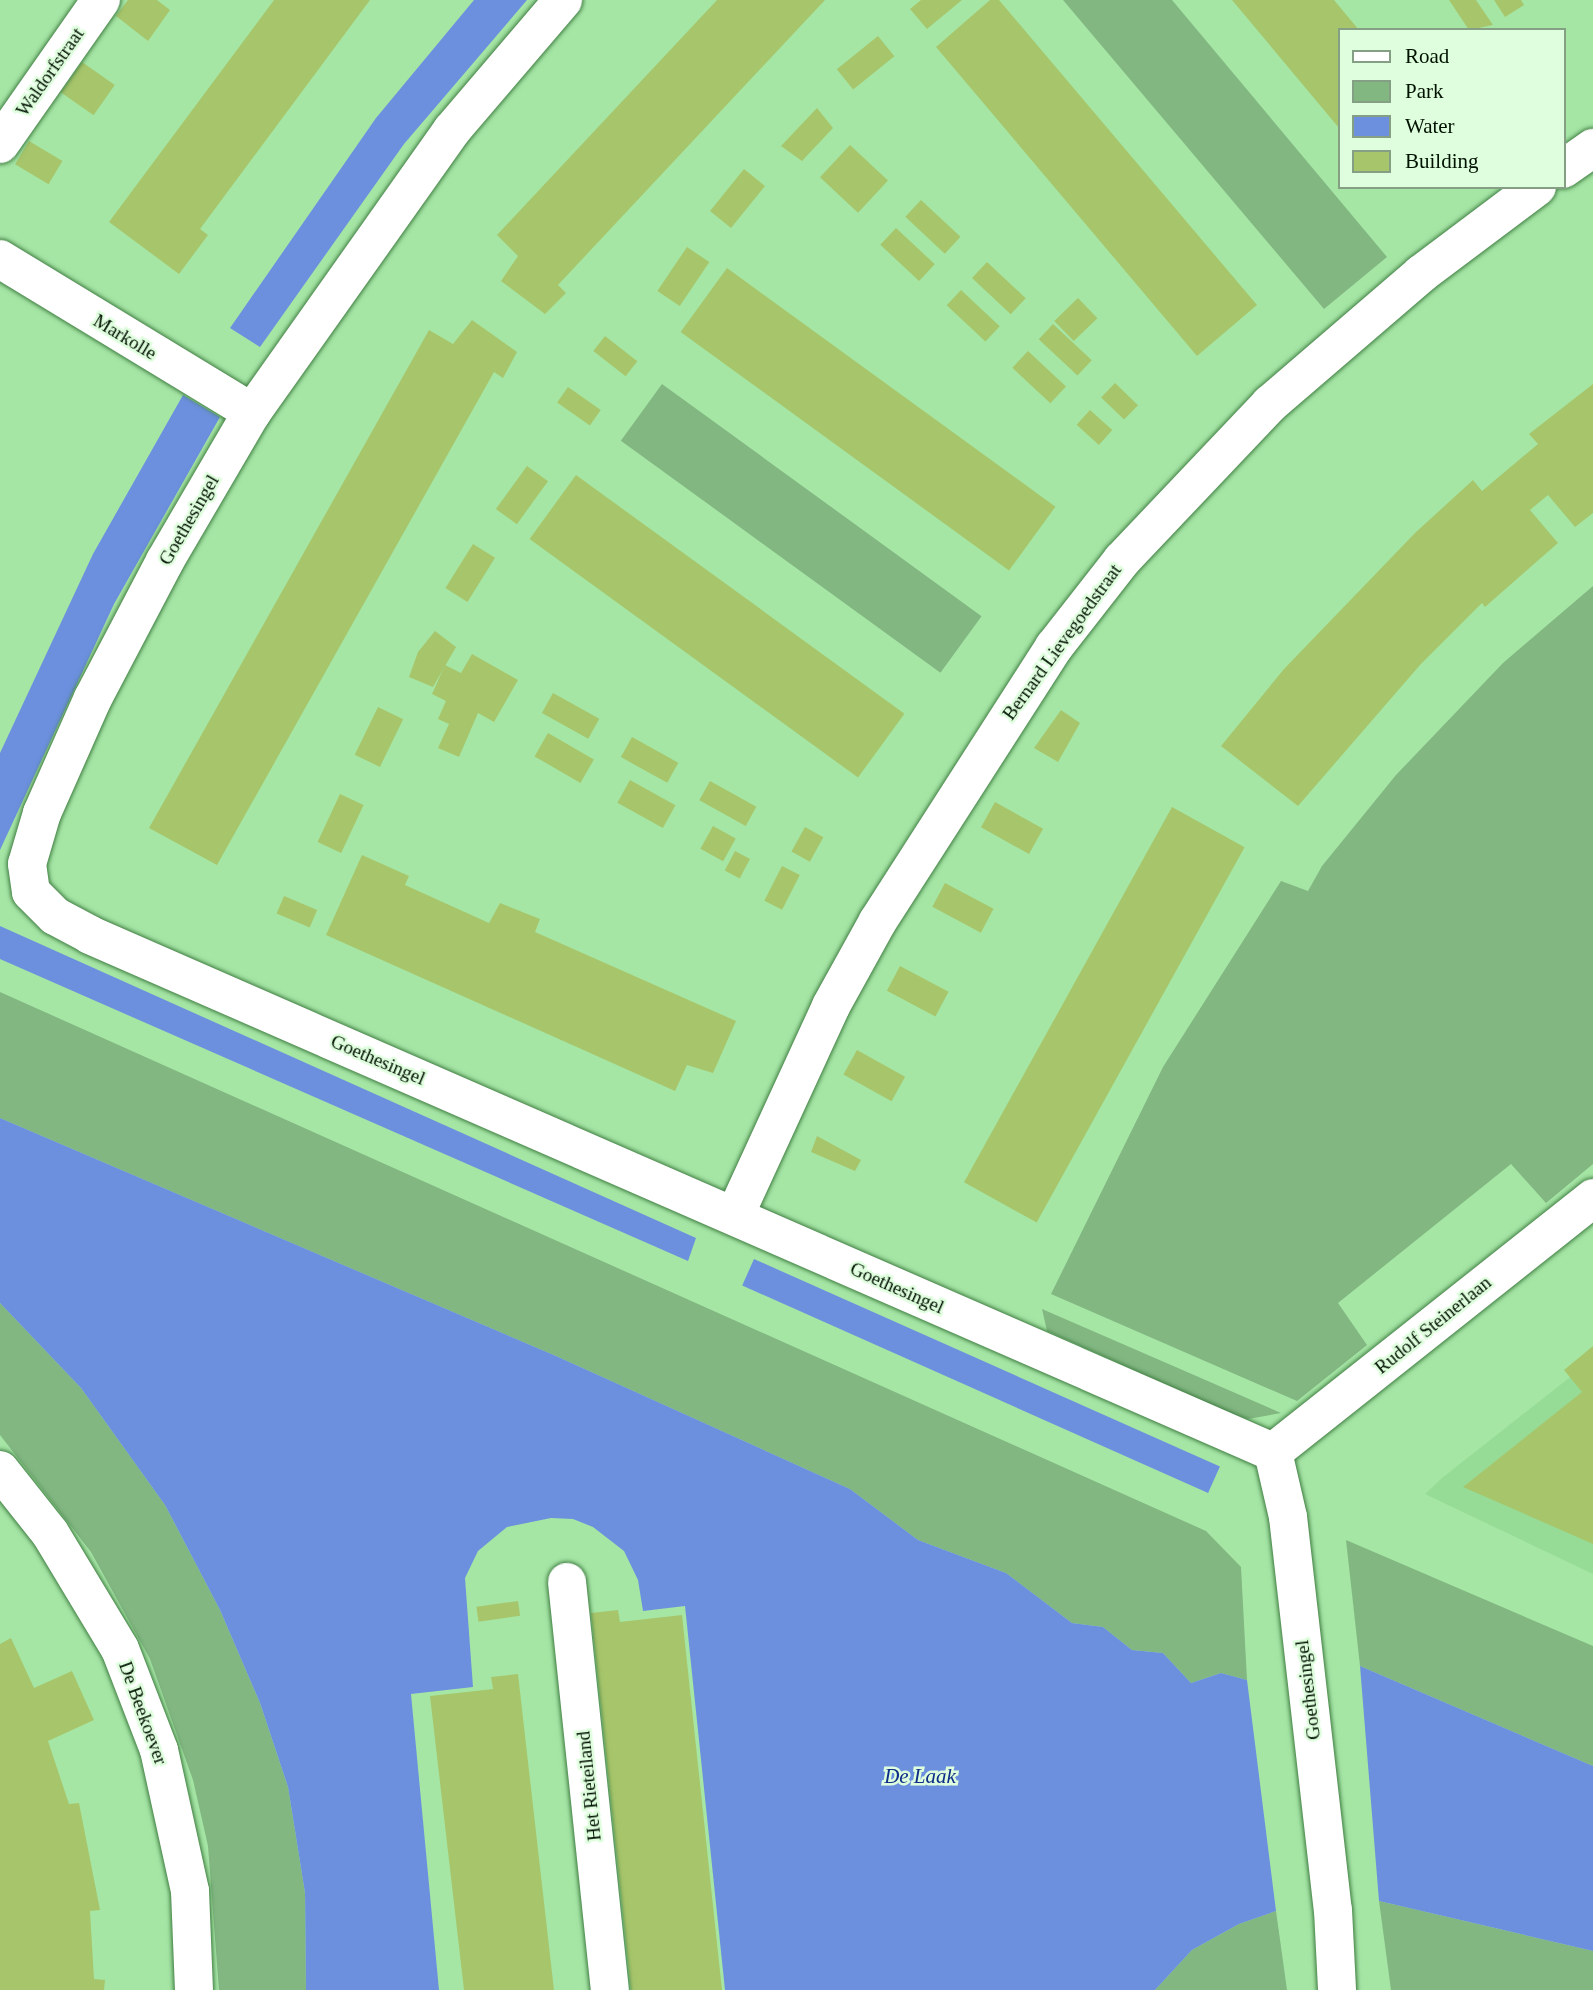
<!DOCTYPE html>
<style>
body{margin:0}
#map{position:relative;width:1593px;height:1990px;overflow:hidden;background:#a5e6a5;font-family:Georgia,serif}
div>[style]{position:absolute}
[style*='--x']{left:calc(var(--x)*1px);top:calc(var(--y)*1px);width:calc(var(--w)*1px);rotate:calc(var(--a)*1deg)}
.built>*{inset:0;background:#96dc96}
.green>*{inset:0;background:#82b782;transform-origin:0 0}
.water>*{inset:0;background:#6c90de;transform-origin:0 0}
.building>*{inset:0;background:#a7c66b;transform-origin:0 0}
.roads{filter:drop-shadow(0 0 2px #417e43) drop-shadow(0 0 2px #417e43)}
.minor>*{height:38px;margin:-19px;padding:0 19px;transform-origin:19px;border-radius:19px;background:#fff}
span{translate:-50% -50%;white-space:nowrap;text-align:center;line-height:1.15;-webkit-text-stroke:5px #defedd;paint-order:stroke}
.street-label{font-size:19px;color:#010}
.water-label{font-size:21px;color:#0f2e88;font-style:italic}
.legend{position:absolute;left:1338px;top:28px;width:228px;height:161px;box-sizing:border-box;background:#defedd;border:2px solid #859f85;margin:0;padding:9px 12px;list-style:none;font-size:21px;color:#010}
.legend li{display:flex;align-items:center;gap:14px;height:35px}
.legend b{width:35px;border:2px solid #859f85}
</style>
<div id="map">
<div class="built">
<i style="clip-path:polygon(1593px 1359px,1593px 1574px,1425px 1494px,1442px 1478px)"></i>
</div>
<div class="green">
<i style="clip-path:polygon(1063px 0,1172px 0,1387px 257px,1324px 309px)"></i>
<i style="left:662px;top:384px;width:395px;height:70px;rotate:36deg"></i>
<i style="clip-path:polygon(1593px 586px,1593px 1164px,1546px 1203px,1511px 1164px,1338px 1303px,1367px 1345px,1297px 1401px,1051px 1294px,1163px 1067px,1281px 881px,1308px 891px,1322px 866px,1396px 775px,1503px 663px)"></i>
<i style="clip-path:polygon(0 992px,1206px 1531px,1241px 1567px,1247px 1680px,1221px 1673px,1191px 1683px,1163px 1653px,1132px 1650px,1103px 1627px,1072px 1623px,1006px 1573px,918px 1540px,850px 1489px,556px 1356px,0 1118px)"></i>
<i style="clip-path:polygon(0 1303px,81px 1388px,165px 1505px,220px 1610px,260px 1703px,288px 1787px,305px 1893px,306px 1990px,219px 1990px,208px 1846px,193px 1780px,150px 1659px,91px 1552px,0 1435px)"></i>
<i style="clip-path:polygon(1042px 1309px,1171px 1365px,1281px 1413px,1248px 1419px,1232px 1414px,1047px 1331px)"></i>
<i style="clip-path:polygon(1346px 1540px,1593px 1646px,1593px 1766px,1360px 1666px)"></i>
<i style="clip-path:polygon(1379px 1901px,1593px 1951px,1593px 1990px,1391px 1990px)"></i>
<i style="clip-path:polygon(1276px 1911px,1287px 1990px,1155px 1990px,1192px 1950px,1239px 1924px)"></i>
</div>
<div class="water">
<i style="clip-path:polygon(474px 0,527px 0,404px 144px,260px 347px,230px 328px,376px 118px)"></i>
<i style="clip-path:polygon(183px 395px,220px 417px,114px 604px,0 850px,0 753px,93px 554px)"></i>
<i style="clip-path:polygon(0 926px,696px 1238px,688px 1261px,0 959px)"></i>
<i style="clip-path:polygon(0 1118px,556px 1356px,850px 1489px,918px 1540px,1006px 1573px,1072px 1623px,1103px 1627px,1132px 1650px,1163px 1653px,1191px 1683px,1221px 1673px,1247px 1680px,1276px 1911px,1239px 1924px,1192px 1950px,1155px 1990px,725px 1990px,685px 1606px,643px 1611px,638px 1580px,624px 1551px,593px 1527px,573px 1519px,551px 1518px,507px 1527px,478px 1551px,465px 1578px,473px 1687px,411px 1694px,439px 1990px,306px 1990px,305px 1893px,288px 1787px,260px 1703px,220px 1610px,165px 1505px,81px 1388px,0 1303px)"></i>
<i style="left:754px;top:1259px;width:510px;height:29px;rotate:24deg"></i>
<i style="clip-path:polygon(1360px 1666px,1593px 1766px,1593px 1951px,1379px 1901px)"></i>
</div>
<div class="building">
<i style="clip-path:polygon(128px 0,157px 0,170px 10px,148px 41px,116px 16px)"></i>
<i style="clip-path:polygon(274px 0,370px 0,200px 229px,208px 235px,179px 274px,109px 222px)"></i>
<i style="clip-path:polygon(717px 0,825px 0,558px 285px,566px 293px,545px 314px,501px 281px,518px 256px,497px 235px)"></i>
<i style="clip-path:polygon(921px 0,962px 0,927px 29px,910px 9px)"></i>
<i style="clip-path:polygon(990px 0,999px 0,1257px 305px,1197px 356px,936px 47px)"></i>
<i style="clip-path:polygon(1232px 0,1334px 0,1359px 30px,1339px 30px,1339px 128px)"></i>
<i style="clip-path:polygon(1449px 0,1476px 0,1493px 25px,1469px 30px)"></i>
<i style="clip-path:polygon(1494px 0,1521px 0,1524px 5px,1505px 17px)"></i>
<i style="left:878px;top:36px;width:26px;height:53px;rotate:51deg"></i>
<i style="left:82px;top:62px;width:40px;height:37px;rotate:35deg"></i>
<i style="clip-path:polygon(817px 108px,833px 128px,802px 161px,781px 146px)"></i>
<i style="left:29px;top:141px;width:39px;height:27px;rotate:31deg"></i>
<i style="left:850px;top:145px;width:52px;height:44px;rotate:43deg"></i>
<i style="left:744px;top:169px;width:27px;height:54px;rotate:39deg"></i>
<i style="left:921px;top:200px;width:54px;height:23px;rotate:43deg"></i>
<i style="left:896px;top:228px;width:53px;height:23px;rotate:43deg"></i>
<i style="left:687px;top:247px;width:27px;height:53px;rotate:34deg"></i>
<i style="left:987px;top:262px;width:53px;height:22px;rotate:43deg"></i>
<i style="left:727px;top:268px;width:406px;height:79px;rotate:36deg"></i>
<i style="left:961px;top:290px;width:53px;height:21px;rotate:43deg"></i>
<i style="left:1078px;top:298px;width:28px;height:33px;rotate:46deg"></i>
<i style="clip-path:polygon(472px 320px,517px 352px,503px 378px,494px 372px,217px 865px,149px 828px,429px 330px,453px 344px)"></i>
<i style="left:1053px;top:324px;width:53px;height:21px;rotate:43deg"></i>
<i style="left:605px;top:336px;width:41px;height:19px;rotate:38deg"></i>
<i style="left:1028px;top:351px;width:52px;height:23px;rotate:43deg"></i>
<i style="left:1115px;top:383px;width:32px;height:20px;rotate:44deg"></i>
<i style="clip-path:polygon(1593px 384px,1593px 513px,1575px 527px,1548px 495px,1530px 510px,1558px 543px,1485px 607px,1482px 603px,1420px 665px,1298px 806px,1221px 746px,1284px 669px,1415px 533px,1473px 480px,1482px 491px,1538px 444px,1529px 434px)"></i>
<i style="left:568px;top:387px;width:40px;height:19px;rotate:35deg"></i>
<i style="left:1090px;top:410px;width:30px;height:20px;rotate:42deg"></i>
<i style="left:527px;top:466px;width:26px;height:53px;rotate:36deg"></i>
<i style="left:576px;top:475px;width:406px;height:79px;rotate:36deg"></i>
<i style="left:473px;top:544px;width:26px;height:52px;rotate:32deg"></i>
<i style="clip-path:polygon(435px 631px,456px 647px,433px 687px,409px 677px,418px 652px)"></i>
<i style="clip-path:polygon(472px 654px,518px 680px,494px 722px,478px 713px,459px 757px,438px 748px,449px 724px,438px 719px,446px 701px,432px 694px,445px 665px,461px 673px)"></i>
<i style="left:553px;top:693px;width:53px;height:23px;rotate:29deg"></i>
<i style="left:378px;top:707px;width:28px;height:53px;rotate:26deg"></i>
<i style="clip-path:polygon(1061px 710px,1080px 723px,1058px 762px,1034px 748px)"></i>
<i style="left:548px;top:733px;width:53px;height:27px;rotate:30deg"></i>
<i style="left:632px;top:737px;width:53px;height:23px;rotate:29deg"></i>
<i style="left:630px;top:780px;width:52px;height:26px;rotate:29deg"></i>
<i style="left:710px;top:781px;width:53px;height:22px;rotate:29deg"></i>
<i style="left:340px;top:794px;width:26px;height:53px;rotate:25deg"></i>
<i style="left:995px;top:802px;width:55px;height:29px;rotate:29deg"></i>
<i style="left:1172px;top:807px;width:83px;height:429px;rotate:29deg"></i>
<i style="left:713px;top:826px;width:26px;height:26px;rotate:29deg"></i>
<i style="left:805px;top:827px;width:21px;height:28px;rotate:29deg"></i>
<i style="left:735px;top:851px;width:17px;height:22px;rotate:28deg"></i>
<i style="clip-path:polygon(362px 855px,409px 876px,405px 885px,489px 923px,500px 903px,540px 919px,535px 932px,736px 1021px,713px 1073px,687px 1065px,675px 1091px,326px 935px)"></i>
<i style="left:782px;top:866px;width:20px;height:39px;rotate:27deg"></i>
<i style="left:945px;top:883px;width:55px;height:27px;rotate:28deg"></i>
<i style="left:284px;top:896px;width:36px;height:19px;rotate:23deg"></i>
<i style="left:900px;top:966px;width:55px;height:28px;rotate:28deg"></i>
<i style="left:857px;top:1050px;width:55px;height:28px;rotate:29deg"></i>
<i style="clip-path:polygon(817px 1136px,861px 1160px,855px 1171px,811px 1152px)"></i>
<i style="clip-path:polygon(1593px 1346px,1593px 1544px,1463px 1487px,1582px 1392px,1564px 1370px)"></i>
<i style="left:518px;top:1601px;width:15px;height:42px;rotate:82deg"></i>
<i style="clip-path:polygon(618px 1610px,620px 1622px,682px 1615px,722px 1990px,631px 1990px,591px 1613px)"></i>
<i style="clip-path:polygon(11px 1638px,34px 1688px,72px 1671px,94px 1720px,48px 1741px,69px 1804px,79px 1803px,100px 1910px,90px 1911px,94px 1979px,105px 1980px,104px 1990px,0 1990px,0 1644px)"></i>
<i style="clip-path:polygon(518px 1674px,554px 1990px,464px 1990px,430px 1696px,493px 1689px,491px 1677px)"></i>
</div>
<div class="roads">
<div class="minor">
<i style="--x:563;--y:0;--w:171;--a:130.5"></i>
<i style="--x:452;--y:130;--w:346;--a:125.3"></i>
<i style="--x:252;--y:412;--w:173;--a:120.3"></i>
<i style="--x:165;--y:561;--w:155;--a:117.7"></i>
<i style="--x:93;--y:698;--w:126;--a:113.9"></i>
<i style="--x:42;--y:813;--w:53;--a:106.4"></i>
<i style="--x:27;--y:864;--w:28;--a:82"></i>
<i style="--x:31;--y:892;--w:34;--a:45"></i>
<i style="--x:55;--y:916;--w:40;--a:28"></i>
<i style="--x:90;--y:935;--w:1291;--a:23.61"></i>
<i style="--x:0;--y:144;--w:176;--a:-55"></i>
<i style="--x:1563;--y:169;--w:37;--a:-35"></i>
<i style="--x:0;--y:259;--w:295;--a:31.3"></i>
<i style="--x:735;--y:1215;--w:230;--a:-65.3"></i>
<i style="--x:831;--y:1006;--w:97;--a:-61.1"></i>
<i style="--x:878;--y:921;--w:326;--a:-57.3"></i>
<i style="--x:1054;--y:647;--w:110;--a:-52"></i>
<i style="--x:1122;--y:560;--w:215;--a:-46.5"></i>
<i style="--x:1270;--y:404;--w:199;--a:-40.7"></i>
<i style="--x:1421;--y:274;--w:145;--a:-36.9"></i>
<i style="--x:1273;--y:1452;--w:67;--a:77"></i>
<i style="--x:1288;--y:1517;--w:396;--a:83.5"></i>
<i style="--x:1333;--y:1910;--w:80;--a:87.1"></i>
<i style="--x:1273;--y:1452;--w:409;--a:-38.4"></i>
<i style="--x:0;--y:1470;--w:80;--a:51.6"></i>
<i style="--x:50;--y:1533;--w:135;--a:58.9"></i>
<i style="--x:120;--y:1649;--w:108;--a:68.9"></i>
<i style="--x:159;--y:1750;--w:144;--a:77.6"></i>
<i style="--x:190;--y:1891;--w:99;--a:87.7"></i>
<i style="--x:567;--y:1582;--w:410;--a:84"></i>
</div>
</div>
<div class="street-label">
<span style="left:50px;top:72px;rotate:-55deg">Waldorfstraat</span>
<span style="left:125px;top:337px;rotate:31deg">Markolle</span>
<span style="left:189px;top:520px;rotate:-60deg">Goethesingel</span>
<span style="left:1062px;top:642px;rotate:-54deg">Bernard Lievegoedstraat</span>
<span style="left:378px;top:1060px;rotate:23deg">Goethesingel</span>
<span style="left:897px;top:1288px;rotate:24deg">Goethesingel</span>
<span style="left:1433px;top:1325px;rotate:-39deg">Rudolf Steinerlaan</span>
<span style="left:1308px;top:1690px;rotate:-97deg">Goethesingel</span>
<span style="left:143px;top:1713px;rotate:70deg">De Beekoever</span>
<span style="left:589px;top:1786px;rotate:-96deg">Het Rieteiland</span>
</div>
<div class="water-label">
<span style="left:920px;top:1776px">De Laak</span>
</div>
<ul class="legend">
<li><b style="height:9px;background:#fff"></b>Road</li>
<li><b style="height:19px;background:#82b782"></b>Park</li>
<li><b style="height:19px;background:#6c90de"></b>Water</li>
<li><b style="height:19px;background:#a7c66b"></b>Building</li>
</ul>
</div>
